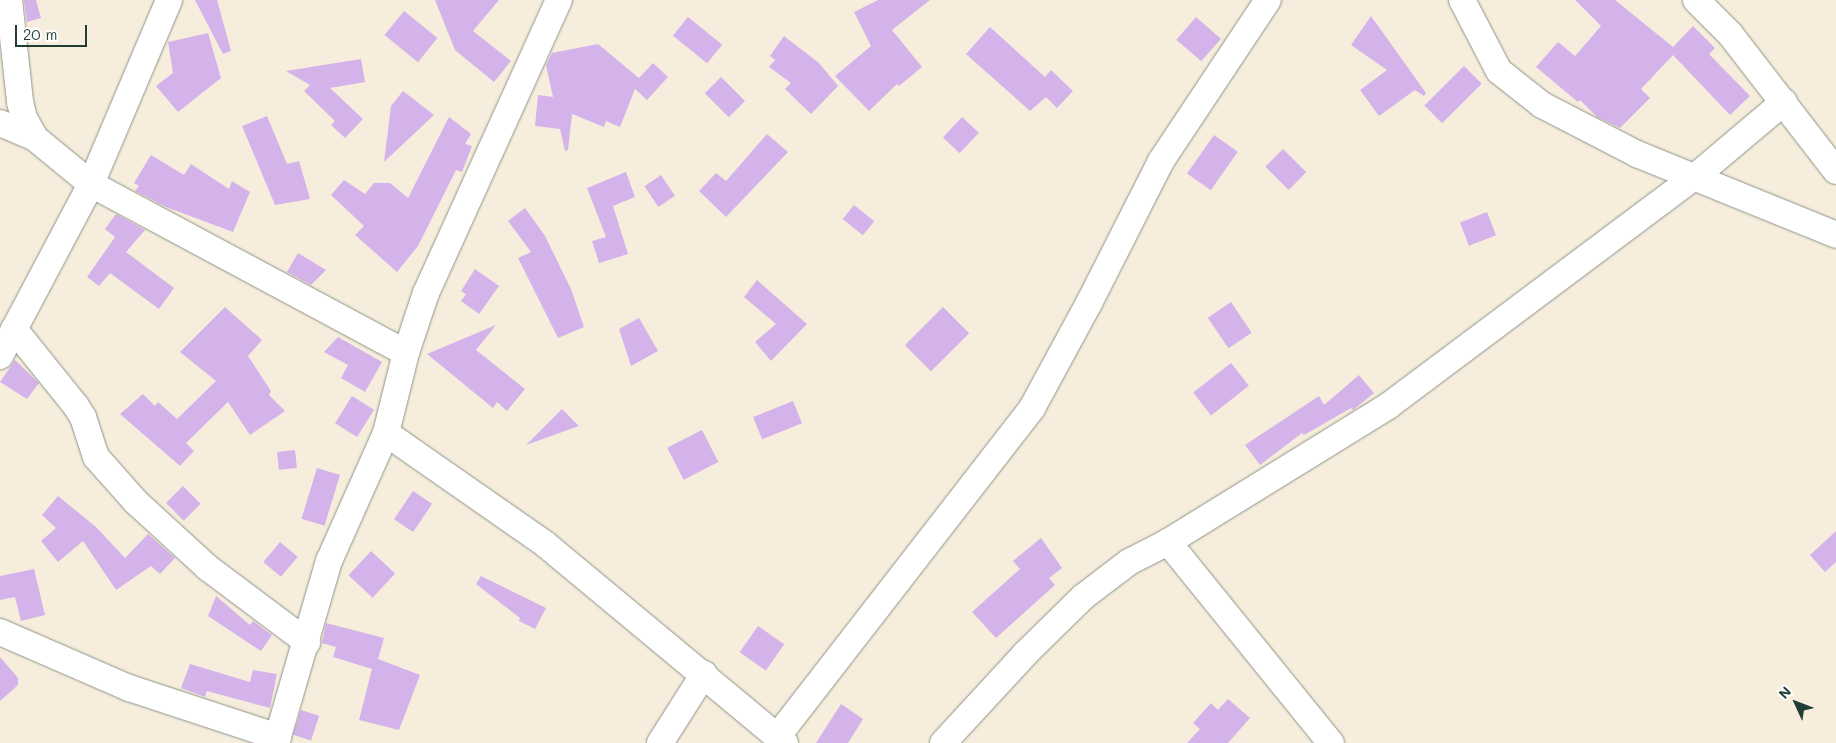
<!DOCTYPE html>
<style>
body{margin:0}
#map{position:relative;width:1836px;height:743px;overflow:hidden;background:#f7eddc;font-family:Mali,sans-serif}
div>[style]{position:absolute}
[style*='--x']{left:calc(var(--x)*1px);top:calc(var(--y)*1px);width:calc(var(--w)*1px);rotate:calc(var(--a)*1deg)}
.building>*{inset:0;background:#d4b3ea;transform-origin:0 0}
.roads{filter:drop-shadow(0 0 1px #8b9588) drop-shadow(0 0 1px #8b9588)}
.minor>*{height:26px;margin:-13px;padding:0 13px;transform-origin:13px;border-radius:13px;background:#fff}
span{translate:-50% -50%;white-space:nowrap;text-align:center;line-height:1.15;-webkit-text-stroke:4px #fff;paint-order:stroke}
.north{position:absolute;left:1771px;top:678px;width:50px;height:50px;-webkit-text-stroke:4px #fff;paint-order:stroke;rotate:313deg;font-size:14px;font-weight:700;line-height:20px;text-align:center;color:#1f3d34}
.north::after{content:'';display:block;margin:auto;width:18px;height:22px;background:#1f3d34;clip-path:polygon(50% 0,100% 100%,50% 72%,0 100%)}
.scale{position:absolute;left:15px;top:25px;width:72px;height:22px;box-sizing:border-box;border:2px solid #1f3d34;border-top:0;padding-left:6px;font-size:15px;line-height:18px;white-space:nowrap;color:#1f3d34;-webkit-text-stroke:4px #fff;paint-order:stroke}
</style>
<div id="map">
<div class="building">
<i style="clip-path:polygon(24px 0,36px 0,41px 18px,27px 22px)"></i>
<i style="clip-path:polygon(195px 0,217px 0,231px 51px,223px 54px)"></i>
<i style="clip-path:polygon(435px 0,499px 0,473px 31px,511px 61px,494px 82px,455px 50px)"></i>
<i style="clip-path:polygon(878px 0,930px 0,892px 30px,922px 67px,899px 86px,897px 84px,869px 111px,835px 76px,871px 46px,854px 12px)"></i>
<i style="clip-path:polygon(1575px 0,1615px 0,1673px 47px,1693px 26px,1715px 48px,1709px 54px,1750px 96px,1730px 115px,1673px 55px,1641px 89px,1650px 98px,1620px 128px,1597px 117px,1580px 100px,1578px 102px,1536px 67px,1558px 42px,1575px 56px,1601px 26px)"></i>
<i style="left:404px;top:11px;width:43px;height:31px;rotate:39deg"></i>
<i style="clip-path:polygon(1371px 16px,1426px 93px,1424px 96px,1415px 90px,1379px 116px,1360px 90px,1387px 70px,1351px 45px)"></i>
<i style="left:688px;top:17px;width:44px;height:24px;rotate:39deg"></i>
<i style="left:1196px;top:17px;width:33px;height:30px;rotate:41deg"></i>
<i style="clip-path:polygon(990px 27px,1045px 77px,1051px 70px,1073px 91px,1057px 108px,1046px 97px,1030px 111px,966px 54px)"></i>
<i style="clip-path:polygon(208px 33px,221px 78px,178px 112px,156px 86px,173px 73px,168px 42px)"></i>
<i style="clip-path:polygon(784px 36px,819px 63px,838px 86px,811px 114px,785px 89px,791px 83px,769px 67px,775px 60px,770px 56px)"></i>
<i style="clip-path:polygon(598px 44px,639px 78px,653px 63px,668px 77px,647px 100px,635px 89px,620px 127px,606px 121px,604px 127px,572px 114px,568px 150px,565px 151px,560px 129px,535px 126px,538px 95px,553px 97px,546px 65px,552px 53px)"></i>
<i style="clip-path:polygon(361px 59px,365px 82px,330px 88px,363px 119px,345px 138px,331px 125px,335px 121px,304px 91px,310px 85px,286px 71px)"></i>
<i style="left:1464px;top:66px;width:25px;height:56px;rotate:45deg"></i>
<i style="left:721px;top:77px;width:34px;height:23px;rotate:45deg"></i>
<i style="clip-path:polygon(403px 91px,434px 115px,384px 162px,391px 106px)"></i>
<i style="clip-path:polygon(267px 116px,287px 164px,299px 161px,310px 199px,275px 205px,242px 126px)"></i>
<i style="clip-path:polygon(449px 117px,471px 134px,465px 144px,472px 146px,462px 172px,456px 170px,418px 246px,397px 272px,355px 235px,364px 226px,331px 195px,344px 180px,365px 194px,374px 183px,390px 183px,408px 198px)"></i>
<i style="left:962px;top:117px;width:23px;height:28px;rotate:43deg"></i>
<i style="clip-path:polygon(767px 134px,788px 152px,726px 217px,699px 191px,716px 173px,726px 181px)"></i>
<i style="left:1214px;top:135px;width:29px;height:47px;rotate:35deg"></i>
<i style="left:1283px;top:149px;width:33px;height:25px;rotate:45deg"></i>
<i style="clip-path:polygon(151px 155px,184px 175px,191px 164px,229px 189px,232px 181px,250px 192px,233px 232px,166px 207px,135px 191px,139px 186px,134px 183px)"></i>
<i style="clip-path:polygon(626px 172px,635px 197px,613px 206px,628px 254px,599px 263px,592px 241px,606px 237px,587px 188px)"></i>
<i style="left:661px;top:175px;width:25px;height:20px;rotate:56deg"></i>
<i style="left:854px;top:205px;width:26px;height:18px;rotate:39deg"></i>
<i style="clip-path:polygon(525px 208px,545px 236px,571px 289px,584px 327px,558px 338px,518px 258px,531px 252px,508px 221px)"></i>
<i style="left:1487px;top:212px;width:25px;height:29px;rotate:69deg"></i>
<i style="clip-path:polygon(116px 214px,145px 230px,126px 252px,174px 288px,159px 309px,110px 273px,99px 286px,87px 277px,115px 237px,105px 229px)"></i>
<i style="clip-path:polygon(298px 253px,326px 270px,311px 285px,287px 272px)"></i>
<i style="clip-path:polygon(475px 269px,499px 286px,479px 314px,461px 301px,466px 294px,461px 291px)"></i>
<i style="clip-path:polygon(757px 280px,807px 324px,771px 361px,755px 342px,776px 324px,744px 297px)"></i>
<i style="left:1231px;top:302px;width:37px;height:28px;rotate:56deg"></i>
<i style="clip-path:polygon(225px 307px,262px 340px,248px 356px,271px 391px,269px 395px,285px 411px,250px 435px,228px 402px,186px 443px,194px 451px,180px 466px,120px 414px,143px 394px,155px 406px,158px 402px,177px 419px,216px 381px,180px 352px)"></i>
<i style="left:943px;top:307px;width:37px;height:54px;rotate:45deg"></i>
<i style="clip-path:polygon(639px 318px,658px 351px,631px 366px,619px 329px)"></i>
<i style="clip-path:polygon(496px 325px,476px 350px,525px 389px,507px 411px,497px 402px,493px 408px,427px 354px)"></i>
<i style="clip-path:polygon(338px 337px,382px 362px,365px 392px,341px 378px,348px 365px,324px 352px)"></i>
<i style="clip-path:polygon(15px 360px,39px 383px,27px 399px,0 382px)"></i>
<i style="left:1231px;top:363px;width:29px;height:48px;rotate:52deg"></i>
<i style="clip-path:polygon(1359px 375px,1374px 393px,1353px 410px,1351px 408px,1304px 435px,1302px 433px,1260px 465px,1245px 445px,1319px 396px,1324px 405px)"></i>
<i style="left:352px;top:396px;width:26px;height:32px;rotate:32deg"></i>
<i style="left:793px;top:401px;width:24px;height:43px;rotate:68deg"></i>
<i style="clip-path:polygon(562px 409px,579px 426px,526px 445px)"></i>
<i style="left:702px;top:430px;width:36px;height:39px;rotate:63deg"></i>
<i style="left:295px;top:450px;width:18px;height:18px;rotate:84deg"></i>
<i style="left:317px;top:468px;width:24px;height:53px;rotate:17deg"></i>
<i style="left:183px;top:486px;width:25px;height:24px;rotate:45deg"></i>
<i style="left:413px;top:491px;width:23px;height:34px;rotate:34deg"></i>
<i style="clip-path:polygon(58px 496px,96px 527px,125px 558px,148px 534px,175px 558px,160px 574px,151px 566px,116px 590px,83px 541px,58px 562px,41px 541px,56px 528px,42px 515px)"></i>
<i style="clip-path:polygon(1836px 531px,1836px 562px,1825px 572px,1810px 555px)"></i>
<i style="clip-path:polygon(1041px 538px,1062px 568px,1049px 578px,1055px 585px,996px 638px,972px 612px,1020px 569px,1013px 561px)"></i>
<i style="left:280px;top:542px;width:23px;height:26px;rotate:40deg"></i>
<i style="left:371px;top:551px;width:33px;height:33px;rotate:43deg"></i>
<i style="clip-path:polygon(34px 569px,45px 615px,21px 621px,15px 597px,0 600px,0 576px)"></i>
<i style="clip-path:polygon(481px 576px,546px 608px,535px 629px,519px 621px,520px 618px,476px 584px)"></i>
<i style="clip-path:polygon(216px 596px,250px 625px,253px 621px,272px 635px,261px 651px,208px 616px)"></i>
<i style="clip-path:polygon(326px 623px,384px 638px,378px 659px,420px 675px,399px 730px,359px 720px,372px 669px,333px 657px,336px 647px,322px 643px)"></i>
<i style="left:758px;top:626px;width:32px;height:32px;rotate:35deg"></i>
<i style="clip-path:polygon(0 657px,18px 678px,18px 685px,0 701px)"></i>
<i style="clip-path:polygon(190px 664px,250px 682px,253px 670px,277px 674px,270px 708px,207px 691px,205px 697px,181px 688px)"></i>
<i style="clip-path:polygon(1228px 699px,1250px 718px,1228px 743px,1187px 743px,1200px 729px,1193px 723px,1211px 703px,1218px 710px)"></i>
<i style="clip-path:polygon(841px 704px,863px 719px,848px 743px,816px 743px)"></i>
<i style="left:301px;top:710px;width:19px;height:26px;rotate:18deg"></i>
</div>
<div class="roads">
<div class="minor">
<i style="--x:9;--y:0;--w:103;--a:83.8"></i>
<i style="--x:20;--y:102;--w:16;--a:76"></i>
<i style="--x:24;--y:118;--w:23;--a:61"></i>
<i style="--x:1462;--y:0;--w:80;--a:62.5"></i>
<i style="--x:1499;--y:71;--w:55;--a:38.3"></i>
<i style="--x:1542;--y:105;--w:107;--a:27.3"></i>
<i style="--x:1637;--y:154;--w:215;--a:22.1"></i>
<i style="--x:1696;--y:0;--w:48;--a:45"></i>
<i style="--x:1730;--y:34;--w:173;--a:52.3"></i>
<i style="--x:0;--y:123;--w:38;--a:23"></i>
<i style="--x:35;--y:138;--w:72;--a:39.4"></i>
<i style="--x:91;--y:184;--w:357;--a:28.2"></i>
<i style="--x:14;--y:329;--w:99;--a:51.2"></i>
<i style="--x:76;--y:406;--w:13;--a:58"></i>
<i style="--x:83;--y:417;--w:42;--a:72"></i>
<i style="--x:96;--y:457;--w:60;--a:48.4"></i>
<i style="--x:136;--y:502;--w:98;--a:42.5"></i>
<i style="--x:208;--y:568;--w:124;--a:36.8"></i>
<i style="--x:0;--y:356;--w:195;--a:-62.1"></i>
<i style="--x:91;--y:184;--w:200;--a:-67"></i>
<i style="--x:386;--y:433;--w:194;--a:34.9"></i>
<i style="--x:545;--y:544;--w:312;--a:39.7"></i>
<i style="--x:1168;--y:542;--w:259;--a:51"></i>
<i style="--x:0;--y:632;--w:141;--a:23.5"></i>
<i style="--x:129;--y:688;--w:157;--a:18.2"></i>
<i style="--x:777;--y:737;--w:416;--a:-52.2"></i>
<i style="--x:1032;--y:408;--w:119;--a:-61.5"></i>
<i style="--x:1089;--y:303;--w:159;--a:-63.1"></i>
<i style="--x:1161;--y:161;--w:193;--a:-56.4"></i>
<i style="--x:276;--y:743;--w:190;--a:-73.8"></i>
<i style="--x:329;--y:561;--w:140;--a:-66"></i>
<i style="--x:386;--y:433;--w:82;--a:-76"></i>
<i style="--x:406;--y:353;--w:63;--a:-71.6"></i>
<i style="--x:426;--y:293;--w:322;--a:-65.6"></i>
<i style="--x:660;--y:743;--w:82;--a:-57.5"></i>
<i style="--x:943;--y:743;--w:121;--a:-47.3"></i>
<i style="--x:1025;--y:654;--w:81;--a:-44.5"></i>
<i style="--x:1083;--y:597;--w:58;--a:-37.3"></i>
<i style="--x:1129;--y:562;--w:44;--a:-27.1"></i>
<i style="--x:1168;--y:542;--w:259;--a:-31.7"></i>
<i style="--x:1388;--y:406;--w:384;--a:-36.8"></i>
<i style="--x:1696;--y:176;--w:115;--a:-40.1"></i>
</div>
</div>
<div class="north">N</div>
<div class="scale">20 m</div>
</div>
